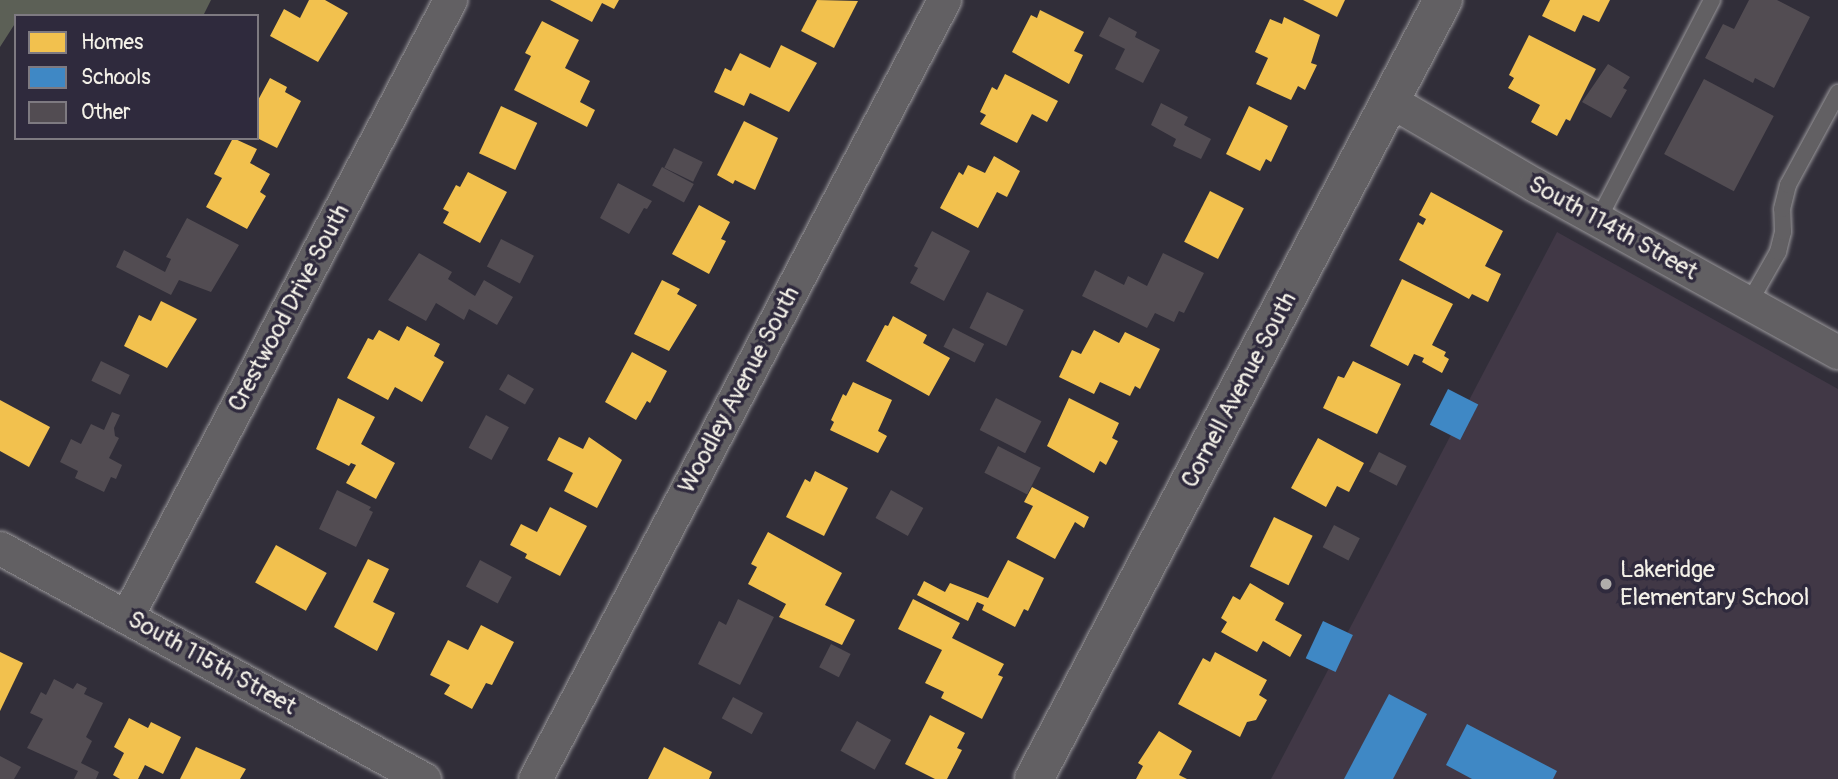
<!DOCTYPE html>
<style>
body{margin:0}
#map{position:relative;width:1838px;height:779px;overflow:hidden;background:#312e39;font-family:Pangolin,sans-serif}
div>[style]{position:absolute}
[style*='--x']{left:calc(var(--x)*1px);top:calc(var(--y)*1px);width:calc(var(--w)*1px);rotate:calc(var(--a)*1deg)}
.built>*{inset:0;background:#413846}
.green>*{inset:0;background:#5c6056}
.homes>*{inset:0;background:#f2c14e;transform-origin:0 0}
.schools>*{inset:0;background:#3f88c5;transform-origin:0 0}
.building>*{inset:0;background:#524c52;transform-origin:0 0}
.roads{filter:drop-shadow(0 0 2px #9a989b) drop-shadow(0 0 2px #9a989b)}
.service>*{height:16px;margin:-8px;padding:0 8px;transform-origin:8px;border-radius:8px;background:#626063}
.minor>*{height:33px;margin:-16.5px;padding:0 16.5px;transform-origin:16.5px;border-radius:16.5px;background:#626063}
.tertiary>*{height:38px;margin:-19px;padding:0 19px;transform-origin:19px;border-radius:19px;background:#626063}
.dots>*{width:19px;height:19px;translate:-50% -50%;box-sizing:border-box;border:4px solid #2f2a3d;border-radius:50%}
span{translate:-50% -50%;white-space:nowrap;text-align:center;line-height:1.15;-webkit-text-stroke:7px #2f2a3d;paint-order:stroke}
.street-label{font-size:24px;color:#f4f1e8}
.poi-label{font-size:24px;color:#f4f1e8}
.left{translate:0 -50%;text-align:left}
.legend{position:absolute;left:14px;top:14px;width:245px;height:126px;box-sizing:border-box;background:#2f2a3d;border:2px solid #7e7a81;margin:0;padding:9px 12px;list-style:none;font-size:21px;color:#f4f1e8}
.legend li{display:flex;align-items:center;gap:14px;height:35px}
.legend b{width:35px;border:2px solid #7e7a81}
</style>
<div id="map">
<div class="built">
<i style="clip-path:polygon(1557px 232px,1838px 389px,1838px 779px,1271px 779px)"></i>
</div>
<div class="green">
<i style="clip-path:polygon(0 0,211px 0,203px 16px,16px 16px,16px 22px,0 47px)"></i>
</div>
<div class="homes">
<i style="clip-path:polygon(309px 0,325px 0,348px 13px,318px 62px,270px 36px,284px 9px,300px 18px)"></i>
<i style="clip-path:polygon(550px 0,619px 0,614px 9px,602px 3px,592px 22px)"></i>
<i style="clip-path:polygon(817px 0,858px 1px,834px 48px,801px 31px)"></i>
<i style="clip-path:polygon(1303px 0,1345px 0,1337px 17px)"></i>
<i style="clip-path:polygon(1550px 0,1610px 0,1599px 22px,1583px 15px,1575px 32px,1542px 16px)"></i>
<i style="clip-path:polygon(1040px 10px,1084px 32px,1074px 51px,1083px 55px,1069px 84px,1012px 52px,1031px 15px,1037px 18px)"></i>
<i style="clip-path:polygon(1284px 17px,1320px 35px,1311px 63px,1317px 65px,1305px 90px,1298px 86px,1291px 100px,1256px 84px,1268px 58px,1255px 52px,1270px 19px,1282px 24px)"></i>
<i style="clip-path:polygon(542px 21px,579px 40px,565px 68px,590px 81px,580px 102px,595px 110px,587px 127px,514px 90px,531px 56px,525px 53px)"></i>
<i style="clip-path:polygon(1529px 35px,1596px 69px,1570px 121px,1566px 119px,1557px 136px,1531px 122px,1540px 105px,1508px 88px,1514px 78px,1509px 75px)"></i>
<i style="clip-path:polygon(781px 45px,817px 63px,789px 112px,750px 93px,744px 106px,714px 92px,725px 68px,731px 71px,740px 53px,770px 68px)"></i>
<i style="clip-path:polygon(1005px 74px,1058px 101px,1047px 122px,1032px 114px,1017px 143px,980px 124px,986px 115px,980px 112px,992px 87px,997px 90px)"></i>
<i style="clip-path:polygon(270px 78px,287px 87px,285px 92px,301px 101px,277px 148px,257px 138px,257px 102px)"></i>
<i style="left:501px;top:106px;width:40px;height:52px;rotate:25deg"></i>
<i style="clip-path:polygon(1249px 106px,1288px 126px,1271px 162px,1266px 159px,1260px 171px,1226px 154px)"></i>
<i style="clip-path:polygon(744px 121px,778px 138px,755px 190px,735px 180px,733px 184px,717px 175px)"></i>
<i style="clip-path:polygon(233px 138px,257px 149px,250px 163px,270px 174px,260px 192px,266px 196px,247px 229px,206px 207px,222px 178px,214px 174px)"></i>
<i style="clip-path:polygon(994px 156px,1020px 171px,1007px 197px,997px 192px,978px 228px,940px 208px,959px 172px,963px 175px,968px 165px,985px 173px)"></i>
<i style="clip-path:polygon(468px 172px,507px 192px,480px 243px,443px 223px,449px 212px,443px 209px,456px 185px,460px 187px)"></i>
<i style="left:1210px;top:191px;width:38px;height:57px;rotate:27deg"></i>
<i style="clip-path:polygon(1431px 192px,1503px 231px,1485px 266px,1501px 274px,1488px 302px,1472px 294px,1469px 299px,1399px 260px,1418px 222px,1423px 225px,1426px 219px,1419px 215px)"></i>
<i style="clip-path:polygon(699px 205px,730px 222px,721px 239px,726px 241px,709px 274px,672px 254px)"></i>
<i style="clip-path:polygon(1402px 279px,1453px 304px,1432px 345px,1446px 352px,1444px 356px,1449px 359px,1442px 373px,1422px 362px,1424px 358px,1414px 354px,1408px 366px,1370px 346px)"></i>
<i style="clip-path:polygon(662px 280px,680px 289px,677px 294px,697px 305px,669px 351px,634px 334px)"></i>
<i style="clip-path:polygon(161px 301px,197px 319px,167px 368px,124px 346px,139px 315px,151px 321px)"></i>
<i style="clip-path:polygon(893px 316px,927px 335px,923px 343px,950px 358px,929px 396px,866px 361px,885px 325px,888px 326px)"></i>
<i style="clip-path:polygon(407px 326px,440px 344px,434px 356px,444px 362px,422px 402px,395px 387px,388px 400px,347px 378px,368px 338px,373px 340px,379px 330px,399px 341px)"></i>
<i style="clip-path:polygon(1094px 330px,1119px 343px,1125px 332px,1160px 349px,1140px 389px,1135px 386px,1130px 396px,1100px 382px,1094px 394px,1059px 377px,1072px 350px,1081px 354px)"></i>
<i style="clip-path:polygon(632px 352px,667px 371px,650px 403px,647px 401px,636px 420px,605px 402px)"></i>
<i style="clip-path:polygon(1353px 361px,1401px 384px,1377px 434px,1323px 408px,1338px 376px,1344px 378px)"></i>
<i style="clip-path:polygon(853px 382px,892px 400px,878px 431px,887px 436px,878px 453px,830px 430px,834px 422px,831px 420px,843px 394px,846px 396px)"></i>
<i style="clip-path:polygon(338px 398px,375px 417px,361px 444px,395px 463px,376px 499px,346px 483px,356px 465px,351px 463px,349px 466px,316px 449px)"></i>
<i style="clip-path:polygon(1069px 398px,1119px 423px,1112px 438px,1118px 441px,1106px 465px,1100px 461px,1094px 473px,1047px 446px)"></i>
<i style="clip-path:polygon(0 400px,50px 427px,29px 467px,0 451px)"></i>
<i style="clip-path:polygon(559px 437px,583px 449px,589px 437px,622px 460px,597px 508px,564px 491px,573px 473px,547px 460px)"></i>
<i style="clip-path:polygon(1318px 438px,1364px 463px,1349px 492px,1337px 486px,1326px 507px,1291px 488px)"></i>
<i style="clip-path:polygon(815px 471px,848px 488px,824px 536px,786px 517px,805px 479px,810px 482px)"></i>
<i style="clip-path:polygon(1032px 487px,1089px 517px,1084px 528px,1075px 522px,1055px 559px,1016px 538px,1033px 506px,1024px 502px)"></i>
<i style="clip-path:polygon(550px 507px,587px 526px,560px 576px,525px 558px,527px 554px,510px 545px,521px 524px,537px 532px)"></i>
<i style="left:1274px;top:517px;width:43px;height:55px;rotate:26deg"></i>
<i style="clip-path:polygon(768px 532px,842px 573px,825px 605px,855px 620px,842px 645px,779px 617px,786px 604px,748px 584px,757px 567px,751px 564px)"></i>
<i style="left:276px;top:545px;width:58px;height:43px;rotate:29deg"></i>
<i style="clip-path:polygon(368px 559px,389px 569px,373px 602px,395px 613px,377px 651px,334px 627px)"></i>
<i style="clip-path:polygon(1008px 560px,1044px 578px,1028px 611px,1024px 609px,1015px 627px,982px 610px,984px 605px,977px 602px,968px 621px,917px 595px,924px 581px,945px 592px,950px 583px,988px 598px)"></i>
<i style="clip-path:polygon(1250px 583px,1284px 603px,1275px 620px,1302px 635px,1290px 657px,1263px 641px,1257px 652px,1221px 632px,1227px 622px,1221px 618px,1233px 596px,1240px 600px)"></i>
<i style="clip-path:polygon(913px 599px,960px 623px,952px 638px,1004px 664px,998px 675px,1003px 677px,982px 719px,941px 698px,944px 692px,925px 683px,942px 650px,898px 629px)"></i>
<i style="clip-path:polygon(481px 625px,514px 642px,492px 685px,486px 683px,472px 709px,444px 694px,450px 685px,430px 675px,448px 640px,468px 650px)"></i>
<i style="clip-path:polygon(0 652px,23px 663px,0 711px)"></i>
<i style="clip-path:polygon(1215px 652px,1267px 680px,1259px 695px,1267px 700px,1256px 720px,1247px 722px,1240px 737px,1178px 704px,1203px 658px,1210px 662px)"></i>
<i style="clip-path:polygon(930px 715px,965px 733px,957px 748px,962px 750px,947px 779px,935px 779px,905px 764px)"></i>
<i style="clip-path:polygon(129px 718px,148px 728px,151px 722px,181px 737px,163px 774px,145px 765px,138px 779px,120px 779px,113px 775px,124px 753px,114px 747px)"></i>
<i style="clip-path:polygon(1159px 731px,1192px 751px,1179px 775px,1187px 779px,1136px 779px,1143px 766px,1138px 763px)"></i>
<i style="clip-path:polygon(196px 747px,246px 769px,240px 779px,180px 779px)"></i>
<i style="clip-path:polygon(664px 747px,712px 772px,709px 779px,648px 779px)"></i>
</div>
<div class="schools">
<i style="left:1448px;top:389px;width:34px;height:40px;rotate:27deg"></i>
<i style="left:1323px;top:621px;width:33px;height:41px;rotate:25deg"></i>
<i style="clip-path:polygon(1389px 694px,1427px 714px,1393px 779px,1344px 779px)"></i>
<i style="clip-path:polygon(1467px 724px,1557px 771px,1553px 779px,1472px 779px,1446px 765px)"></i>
</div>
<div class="building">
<i style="clip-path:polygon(1749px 0,1777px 0,1810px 17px,1774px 88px,1755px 78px,1753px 83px,1705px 58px,1723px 24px,1734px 29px)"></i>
<i style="clip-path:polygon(1109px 17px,1137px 32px,1135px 37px,1160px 50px,1143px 83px,1115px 69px,1125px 49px,1099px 36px)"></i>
<i style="clip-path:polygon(1608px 64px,1630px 77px,1623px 88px,1627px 90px,1611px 118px,1582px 102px)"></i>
<i style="left:1704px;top:79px;width:79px;height:85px;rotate:28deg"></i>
<i style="clip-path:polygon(1161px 103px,1188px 117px,1184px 125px,1211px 139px,1201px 159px,1173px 146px,1176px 139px,1151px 125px)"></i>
<i style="left:674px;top:148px;width:32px;height:22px;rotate:26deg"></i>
<i style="left:662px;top:167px;width:36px;height:21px;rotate:28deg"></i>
<i style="clip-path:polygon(618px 183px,652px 201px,647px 209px,644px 208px,629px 234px,600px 218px)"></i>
<i style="clip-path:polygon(187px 218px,239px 245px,211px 292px,179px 280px,171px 295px,116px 267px,124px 250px,165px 272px,171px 259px,166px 257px)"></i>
<i style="clip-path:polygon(932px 231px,970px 251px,944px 301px,910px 283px,918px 268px,914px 266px)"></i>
<i style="left:501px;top:239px;width:37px;height:31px;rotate:27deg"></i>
<i style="clip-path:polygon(419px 253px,452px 272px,448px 279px,475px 296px,484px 280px,513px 297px,497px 325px,469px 309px,464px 320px,436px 303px,426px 321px,388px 300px)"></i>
<i style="clip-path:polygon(1163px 253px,1204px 273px,1184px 313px,1179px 311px,1174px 322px,1155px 313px,1147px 328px,1082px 296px,1095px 270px,1124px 285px,1128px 276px,1147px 286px)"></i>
<i style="left:987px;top:292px;width:41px;height:40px;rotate:26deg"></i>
<i style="left:953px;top:328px;width:35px;height:21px;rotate:27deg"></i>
<i style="left:101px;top:361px;width:32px;height:22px;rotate:26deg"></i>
<i style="left:508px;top:374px;width:30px;height:18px;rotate:30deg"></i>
<i style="left:996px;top:398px;width:51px;height:36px;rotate:27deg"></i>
<i style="clip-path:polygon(112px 412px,120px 415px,114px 428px,115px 436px,119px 438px,109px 458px,122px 465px,116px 479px,111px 477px,104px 492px,75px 478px,78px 471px,60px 462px,71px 439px,81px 444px,91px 424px,104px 430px)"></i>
<i style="left:486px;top:415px;width:26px;height:37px;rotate:28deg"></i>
<i style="left:998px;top:446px;width:48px;height:30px;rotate:27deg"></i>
<i style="left:1379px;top:452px;width:31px;height:22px;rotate:27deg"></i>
<i style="clip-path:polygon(337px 490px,371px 507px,369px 510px,373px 512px,356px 547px,319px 529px)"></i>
<i style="left:891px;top:490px;width:37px;height:32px;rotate:29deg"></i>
<i style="left:1334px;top:525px;width:29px;height:25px;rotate:27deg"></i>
<i style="left:480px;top:560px;width:36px;height:30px;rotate:28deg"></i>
<i style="clip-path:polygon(738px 599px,774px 617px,740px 685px,698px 664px,719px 621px,726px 625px)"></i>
<i style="left:831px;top:644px;width:22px;height:26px;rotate:27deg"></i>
<i style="clip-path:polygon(54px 679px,73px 689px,77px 683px,87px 688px,84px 694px,103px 703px,86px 737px,92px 741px,81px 763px,99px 772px,96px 779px,74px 779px,78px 771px,27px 748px,43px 719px,30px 713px,41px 692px,46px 695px)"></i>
<i style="left:733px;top:697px;width:34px;height:24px;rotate:28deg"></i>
<i style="left:857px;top:721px;width:39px;height:34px;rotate:29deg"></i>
<i style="clip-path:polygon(0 756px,21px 767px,14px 779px,0 779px)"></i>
</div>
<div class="roads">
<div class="service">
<i style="--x:1598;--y:220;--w:248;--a:-62.6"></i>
<i style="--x:1749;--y:303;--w:59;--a:-60.4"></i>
<i style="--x:1778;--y:252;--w:21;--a:-76"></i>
<i style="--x:1783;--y:232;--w:23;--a:-92"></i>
<i style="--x:1782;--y:209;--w:25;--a:-76"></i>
<i style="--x:1788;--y:185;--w:105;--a:-61.5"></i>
</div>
<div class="minor">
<i style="--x:1391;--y:101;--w:167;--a:30.3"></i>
<i style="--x:1535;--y:185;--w:346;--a:28.9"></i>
<i style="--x:0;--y:548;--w:483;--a:28.6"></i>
<i style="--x:127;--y:616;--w:696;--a:-62.33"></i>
<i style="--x:535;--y:779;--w:880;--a:-62.3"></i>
</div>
<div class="tertiary">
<i style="--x:1034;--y:779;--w:880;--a:-62.3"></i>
</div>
</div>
<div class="dots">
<i style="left:1606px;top:584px;background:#b0adab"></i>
</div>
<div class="street-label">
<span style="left:1613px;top:228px;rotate:29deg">South 114th Street</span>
<span style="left:289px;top:308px;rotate:-62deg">Crestwood Drive South</span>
<span style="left:739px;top:390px;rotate:-62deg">Woodley Avenue South</span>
<span style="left:1239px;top:390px;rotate:-62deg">Cornell Avenue South</span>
<span style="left:212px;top:663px;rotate:29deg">South 115th Street</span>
</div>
<div class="poi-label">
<span class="left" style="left:1620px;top:584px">Lakeridge<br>Elementary School</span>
</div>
<ul class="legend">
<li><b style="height:19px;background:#f2c14e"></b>Homes</li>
<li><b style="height:19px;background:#3f88c5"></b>Schools</li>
<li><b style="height:19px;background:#524c52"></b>Other</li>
</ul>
</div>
